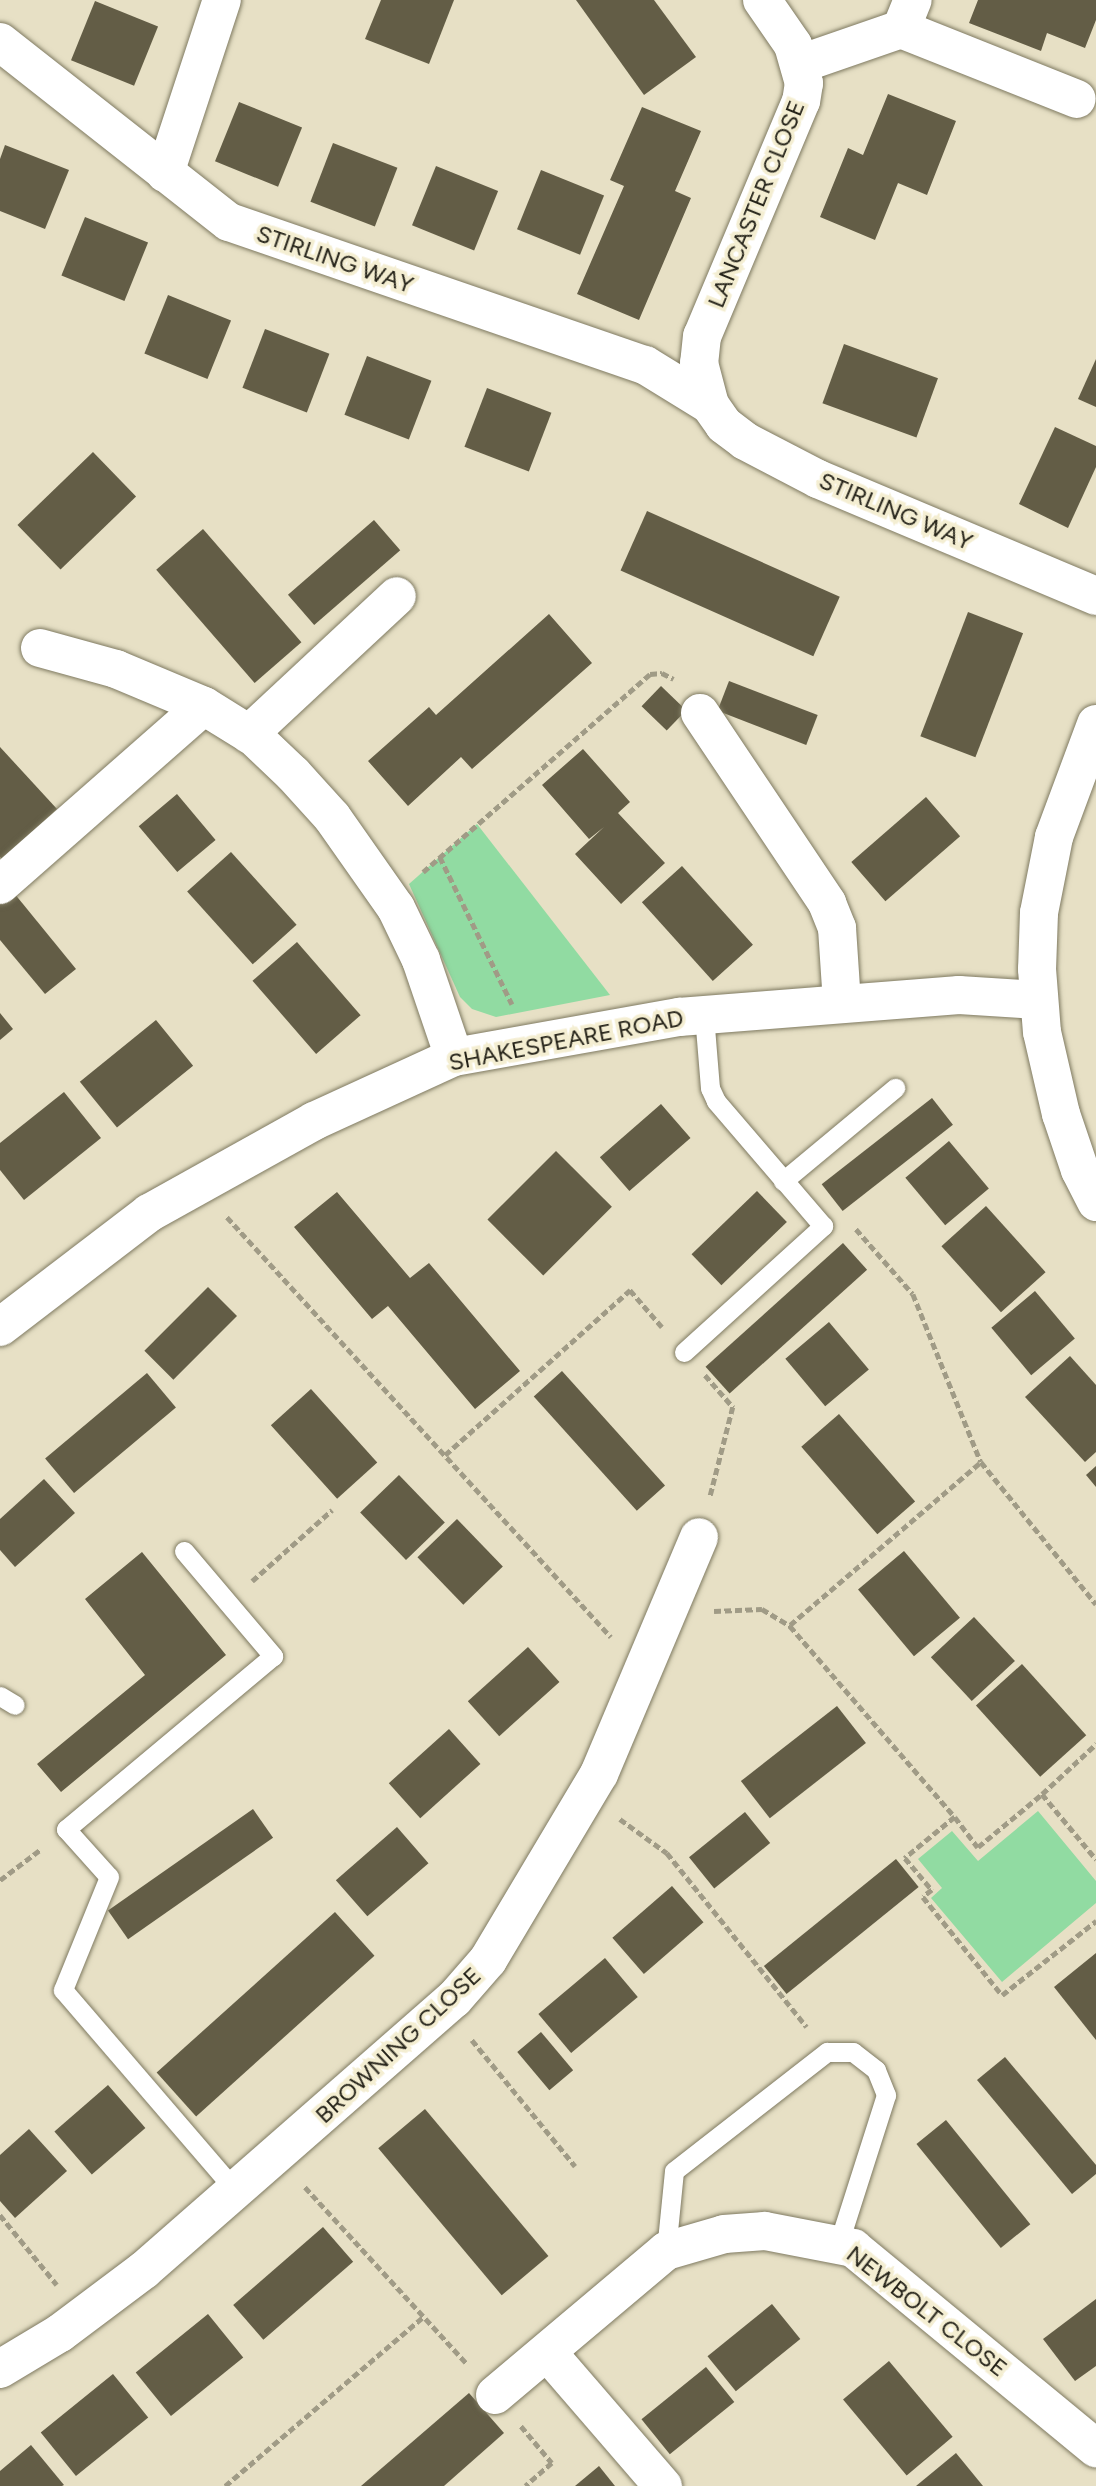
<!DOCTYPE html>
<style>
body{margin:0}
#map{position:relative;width:1096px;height:2486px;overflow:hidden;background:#e7e0c5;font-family:Figtree,sans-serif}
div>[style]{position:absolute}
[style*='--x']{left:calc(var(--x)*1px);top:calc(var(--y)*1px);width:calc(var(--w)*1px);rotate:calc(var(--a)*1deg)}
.green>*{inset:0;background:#91dba2}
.building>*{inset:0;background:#635d46;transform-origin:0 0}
.path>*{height:4.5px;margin-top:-2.25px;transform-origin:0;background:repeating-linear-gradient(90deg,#a09b86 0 7px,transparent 0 10.5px)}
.roads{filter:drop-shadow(0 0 2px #7f7a61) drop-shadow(0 0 2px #7f7a61)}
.service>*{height:19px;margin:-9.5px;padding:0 9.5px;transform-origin:9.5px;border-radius:9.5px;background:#fff}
.minor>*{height:38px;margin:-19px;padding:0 19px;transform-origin:19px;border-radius:19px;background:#fff}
span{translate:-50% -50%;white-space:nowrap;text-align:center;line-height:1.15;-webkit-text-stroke:7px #f4eed2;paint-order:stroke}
.street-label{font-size:24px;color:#252319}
</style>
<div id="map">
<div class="green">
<i style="clip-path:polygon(477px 824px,610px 995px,496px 1017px,472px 1009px,460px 997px,409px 884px)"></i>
<i style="clip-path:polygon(1038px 1811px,1096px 1881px,1096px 1903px,1002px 1982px,931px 1898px,942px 1888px,918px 1859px,952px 1831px,978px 1861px)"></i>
</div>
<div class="building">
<i style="clip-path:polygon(381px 0,454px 0,429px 64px,365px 39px)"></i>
<i style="clip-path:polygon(576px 0,654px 0,696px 57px,644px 95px)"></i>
<i style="clip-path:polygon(978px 0,1096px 0,1096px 20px,1085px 48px,1047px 33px,1041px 51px,969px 23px)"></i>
<i style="left:95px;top:1px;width:68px;height:64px;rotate:22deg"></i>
<i style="clip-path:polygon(888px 94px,956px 121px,927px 195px,898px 183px,875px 240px,820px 217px,848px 148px,863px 155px)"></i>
<i style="left:239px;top:102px;width:68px;height:64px;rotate:22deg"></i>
<i style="clip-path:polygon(642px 107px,701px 131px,675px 191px,691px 198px,639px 320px,577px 294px,624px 186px,610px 180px)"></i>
<i style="left:333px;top:143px;width:69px;height:63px;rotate:21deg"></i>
<i style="clip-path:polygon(5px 145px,69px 170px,45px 229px,0 211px,0 159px)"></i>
<i style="left:436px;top:166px;width:67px;height:64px;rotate:22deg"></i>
<i style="left:541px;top:170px;width:68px;height:64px;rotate:22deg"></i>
<i style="left:85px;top:217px;width:68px;height:63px;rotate:22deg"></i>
<i style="left:168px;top:295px;width:68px;height:63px;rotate:22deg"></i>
<i style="left:265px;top:329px;width:69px;height:63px;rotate:21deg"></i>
<i style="left:844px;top:344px;width:100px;height:63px;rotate:20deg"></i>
<i style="left:367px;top:356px;width:69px;height:63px;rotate:21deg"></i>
<i style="clip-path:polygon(1096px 359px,1096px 407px,1078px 399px)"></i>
<i style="left:487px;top:388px;width:69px;height:63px;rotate:21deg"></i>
<i style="clip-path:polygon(1055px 427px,1096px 446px,1096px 467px,1068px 528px,1019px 504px)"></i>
<i style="left:93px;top:452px;width:62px;height:105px;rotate:46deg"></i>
<i style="left:647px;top:511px;width:211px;height:65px;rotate:24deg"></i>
<i style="left:374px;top:520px;width:40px;height:114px;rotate:49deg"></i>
<i style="left:203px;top:529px;width:150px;height:62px;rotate:49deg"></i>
<i style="left:968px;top:612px;width:59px;height:133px;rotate:21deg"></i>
<i style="clip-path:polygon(549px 614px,592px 663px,472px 769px,461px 757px,408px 806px,368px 761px,429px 707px,436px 715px)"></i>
<i style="left:729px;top:681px;width:95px;height:32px;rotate:21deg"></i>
<i style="left:661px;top:686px;width:35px;height:28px;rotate:44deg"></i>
<i style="clip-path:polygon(0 747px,57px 809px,2px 859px,0 857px)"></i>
<i style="clip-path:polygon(583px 749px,630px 802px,618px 813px,665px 863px,621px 904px,575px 854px,604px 827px,589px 839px,542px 785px)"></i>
<i style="left:177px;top:794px;width:60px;height:50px;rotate:50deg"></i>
<i style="left:926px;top:797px;width:52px;height:99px;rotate:49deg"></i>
<i style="left:231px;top:852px;width:98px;height:59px;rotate:48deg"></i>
<i style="left:682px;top:866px;width:106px;height:54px;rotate:48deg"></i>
<i style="clip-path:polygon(14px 893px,76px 969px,45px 994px,0 940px,0 904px)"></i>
<i style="left:297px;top:942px;width:97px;height:59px;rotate:49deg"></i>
<i style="clip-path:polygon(0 1013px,13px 1029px,0 1040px)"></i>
<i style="left:156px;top:1020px;width:59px;height:98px;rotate:51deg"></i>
<i style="clip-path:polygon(64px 1092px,101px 1138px,24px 1200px,0 1170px,0 1143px)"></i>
<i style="left:932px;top:1098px;width:34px;height:140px;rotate:52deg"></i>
<i style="left:661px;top:1104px;width:45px;height:81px;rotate:49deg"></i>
<i style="left:949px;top:1141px;width:62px;height:57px;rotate:50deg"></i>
<i style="left:556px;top:1151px;width:79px;height:97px;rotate:45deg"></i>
<i style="left:757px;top:1191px;width:43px;height:91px;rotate:46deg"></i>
<i style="clip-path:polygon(337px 1192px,410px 1278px,429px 1263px,520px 1371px,475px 1409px,388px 1306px,372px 1319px,294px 1227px)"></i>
<i style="left:986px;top:1206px;width:89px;height:60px;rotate:48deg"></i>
<i style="left:843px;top:1243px;width:36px;height:185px;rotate:48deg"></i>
<i style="left:208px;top:1287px;width:41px;height:90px;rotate:45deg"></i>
<i style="left:1035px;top:1291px;width:62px;height:57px;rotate:50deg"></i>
<i style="left:829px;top:1322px;width:62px;height:57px;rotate:50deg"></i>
<i style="clip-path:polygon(1070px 1356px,1096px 1385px,1096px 1452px,1085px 1462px,1025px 1397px)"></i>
<i style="left:562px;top:1371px;width:154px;height:38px;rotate:48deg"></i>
<i style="left:147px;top:1373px;width:45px;height:133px;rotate:50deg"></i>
<i style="left:311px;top:1389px;width:99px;height:54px;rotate:48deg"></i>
<i style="left:839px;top:1414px;width:116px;height:50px;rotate:49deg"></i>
<i style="clip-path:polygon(1096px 1466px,1096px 1487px,1086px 1475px)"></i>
<i style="left:399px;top:1475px;width:66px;height:54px;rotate:46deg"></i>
<i style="clip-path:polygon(44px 1479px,75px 1513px,15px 1567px,0 1550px,0 1519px)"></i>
<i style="left:457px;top:1519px;width:66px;height:55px;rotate:46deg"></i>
<i style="left:904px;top:1551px;width:87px;height:60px;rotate:50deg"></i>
<i style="clip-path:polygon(142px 1552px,226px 1655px,61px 1792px,37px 1764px,145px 1675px,85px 1599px)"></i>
<i style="left:974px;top:1617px;width:60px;height:59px;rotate:47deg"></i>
<i style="left:528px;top:1647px;width:47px;height:81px;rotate:48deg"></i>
<i style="left:1022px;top:1664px;width:96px;height:62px;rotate:48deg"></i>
<i style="left:837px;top:1706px;width:47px;height:122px;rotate:52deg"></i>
<i style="left:449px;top:1729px;width:47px;height:81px;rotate:48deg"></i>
<i style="left:253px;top:1809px;width:35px;height:177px;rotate:55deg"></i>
<i style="left:745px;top:1812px;width:40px;height:72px;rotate:51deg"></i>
<i style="left:397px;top:1827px;width:48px;height:81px;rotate:49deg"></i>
<i style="left:896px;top:1859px;width:36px;height:170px;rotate:51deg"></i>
<i style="left:672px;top:1886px;width:48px;height:79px;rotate:49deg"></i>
<i style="left:335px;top:1912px;width:59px;height:240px;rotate:48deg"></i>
<i style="clip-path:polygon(1096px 1953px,1096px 2040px,1054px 1987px)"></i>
<i style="left:605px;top:1958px;width:51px;height:87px;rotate:50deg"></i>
<i style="left:541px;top:2032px;width:50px;height:31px;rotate:50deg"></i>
<i style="clip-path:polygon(1005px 2057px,1096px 2165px,1096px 2174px,1072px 2194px,977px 2080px)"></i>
<i style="left:108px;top:2085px;width:57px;height:71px;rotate:49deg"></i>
<i style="left:425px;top:2109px;width:192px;height:61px;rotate:50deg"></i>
<i style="left:946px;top:2120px;width:134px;height:38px;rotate:51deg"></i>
<i style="clip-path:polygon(29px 2129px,67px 2171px,15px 2218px,0 2201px,0 2155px)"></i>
<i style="left:323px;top:2227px;width:46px;height:119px;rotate:49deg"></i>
<i style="clip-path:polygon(1096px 2299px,1096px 2366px,1075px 2381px,1043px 2339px)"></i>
<i style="left:772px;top:2304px;width:45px;height:83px;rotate:51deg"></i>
<i style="left:208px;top:2314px;width:56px;height:93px;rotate:51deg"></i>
<i style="left:889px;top:2361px;width:99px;height:60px;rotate:50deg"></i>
<i style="left:706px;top:2367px;width:45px;height:83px;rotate:51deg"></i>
<i style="left:113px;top:2374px;width:56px;height:93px;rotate:51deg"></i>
<i style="clip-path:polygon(469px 2393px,504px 2433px,444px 2486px,361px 2486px)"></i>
<i style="clip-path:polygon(31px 2445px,64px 2485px,62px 2486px,0 2486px,0 2471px)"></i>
<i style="clip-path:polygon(956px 2453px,983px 2486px,916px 2486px)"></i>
<i style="clip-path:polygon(599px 2466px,615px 2486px,575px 2486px)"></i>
</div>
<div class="path">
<i style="--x:440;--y:857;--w:164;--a:63.9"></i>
<i style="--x:423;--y:872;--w:301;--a:-41.1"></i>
<i style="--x:650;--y:674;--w:12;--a:-5"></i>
<i style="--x:662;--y:673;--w:13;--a:27"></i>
<i style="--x:227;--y:1217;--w:569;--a:47.56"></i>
<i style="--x:856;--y:1229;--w:86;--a:48.8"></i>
<i style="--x:913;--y:1294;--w:181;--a:68"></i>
<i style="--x:981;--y:1462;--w:183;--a:51"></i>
<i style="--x:705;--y:1375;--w:43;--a:48.8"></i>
<i style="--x:733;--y:1407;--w:93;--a:104.3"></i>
<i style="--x:445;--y:1455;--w:248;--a:-41.7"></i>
<i style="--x:630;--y:1290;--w:49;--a:49.1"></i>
<i style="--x:252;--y:1581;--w:107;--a:-41.6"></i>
<i style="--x:714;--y:1611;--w:48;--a:-2.4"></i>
<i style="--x:762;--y:1609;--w:33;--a:31"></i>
<i style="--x:790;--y:1626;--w:252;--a:49.2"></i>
<i style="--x:955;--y:1817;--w:65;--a:140.6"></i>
<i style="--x:905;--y:1858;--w:42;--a:49.8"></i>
<i style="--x:932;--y:1890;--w:11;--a:142"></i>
<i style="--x:923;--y:1897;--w:126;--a:51.1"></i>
<i style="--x:1002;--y:1995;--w:120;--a:-38.2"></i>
<i style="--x:790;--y:1625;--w:251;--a:-40.5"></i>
<i style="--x:1042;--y:1794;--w:74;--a:-42.8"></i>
<i style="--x:955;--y:1817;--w:38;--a:53"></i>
<i style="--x:978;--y:1847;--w:83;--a:-39.6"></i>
<i style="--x:1042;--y:1794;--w:85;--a:50.3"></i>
<i style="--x:620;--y:1819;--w:58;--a:35.9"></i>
<i style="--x:667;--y:1853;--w:223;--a:51.2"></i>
<i style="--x:0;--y:1880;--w:51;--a:-37.1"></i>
<i style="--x:472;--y:2040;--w:163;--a:50.7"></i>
<i style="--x:305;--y:2187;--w:240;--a:47.5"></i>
<i style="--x:0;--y:2215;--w:90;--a:50.8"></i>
<i style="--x:521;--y:2426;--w:48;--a:50"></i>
<i style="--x:552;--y:2463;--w:35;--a:139"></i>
<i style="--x:225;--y:2486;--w:262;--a:-40.5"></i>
</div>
<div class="roads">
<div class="service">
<i style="--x:783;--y:1181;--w:146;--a:-39.7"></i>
<i style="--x:684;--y:1352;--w:188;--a:-42.2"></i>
<i style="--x:823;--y:1226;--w:165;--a:-130.6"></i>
<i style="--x:716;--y:1101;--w:14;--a:-115"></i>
<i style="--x:710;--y:1088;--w:73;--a:-94.7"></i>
<i style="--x:184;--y:1551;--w:138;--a:49.7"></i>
<i style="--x:273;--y:1656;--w:270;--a:140.1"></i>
<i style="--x:66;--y:1829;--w:64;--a:48.1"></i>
<i style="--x:109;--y:1877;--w:122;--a:112.2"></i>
<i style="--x:63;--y:1990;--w:265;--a:49.3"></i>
<i style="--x:0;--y:1696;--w:17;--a:31"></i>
<i style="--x:666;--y:2251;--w:80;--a:-84.3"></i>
<i style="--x:674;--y:2171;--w:194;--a:-37.9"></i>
<i style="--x:827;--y:2052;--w:26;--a:0"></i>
<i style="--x:853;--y:2052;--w:29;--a:38"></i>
<i style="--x:876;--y:2070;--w:27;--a:68"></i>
<i style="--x:886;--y:2095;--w:154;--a:107.7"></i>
</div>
<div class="minor">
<i style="--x:762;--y:0;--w:55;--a:55.4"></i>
<i style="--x:793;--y:45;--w:40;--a:74"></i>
<i style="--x:804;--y:83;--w:18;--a:99"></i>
<i style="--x:801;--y:101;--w:255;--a:112.8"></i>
<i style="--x:702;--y:336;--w:27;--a:96"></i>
<i style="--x:699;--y:363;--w:43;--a:75.3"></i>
<i style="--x:710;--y:405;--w:24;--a:55"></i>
<i style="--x:724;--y:425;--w:26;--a:37"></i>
<i style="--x:745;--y:441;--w:82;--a:27.5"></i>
<i style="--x:818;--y:479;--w:302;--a:22.8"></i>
<i style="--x:901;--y:29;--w:189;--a:21.7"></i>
<i style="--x:0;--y:42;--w:291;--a:38.2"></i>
<i style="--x:229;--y:222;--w:440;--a:19"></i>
<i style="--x:645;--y:365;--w:76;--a:31.6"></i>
<i style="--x:800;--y:64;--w:107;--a:-19.1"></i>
<i style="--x:901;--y:29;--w:31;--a:-68"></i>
<i style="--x:165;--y:173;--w:182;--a:-71.8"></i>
<i style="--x:40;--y:648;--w:79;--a:15.4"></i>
<i style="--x:116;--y:669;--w:95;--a:22.8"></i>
<i style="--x:204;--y:706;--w:59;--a:31.8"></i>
<i style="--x:254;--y:737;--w:54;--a:43.5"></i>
<i style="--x:293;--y:774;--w:58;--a:47.8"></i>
<i style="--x:332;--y:817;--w:111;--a:54.9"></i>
<i style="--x:396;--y:908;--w:58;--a:64.3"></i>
<i style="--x:421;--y:960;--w:102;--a:71.2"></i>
<i style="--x:700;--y:713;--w:229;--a:56.2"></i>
<i style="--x:827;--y:903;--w:27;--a:68"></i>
<i style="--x:837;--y:928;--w:76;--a:86.2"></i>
<i style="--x:1096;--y:724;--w:121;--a:110.4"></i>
<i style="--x:1054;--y:837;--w:77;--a:101.2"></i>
<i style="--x:1039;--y:913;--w:56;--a:92"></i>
<i style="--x:1037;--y:969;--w:63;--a:85.5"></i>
<i style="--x:1042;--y:1032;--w:84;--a:77"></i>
<i style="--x:1061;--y:1114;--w:59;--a:71.3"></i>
<i style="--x:1080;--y:1170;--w:36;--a:63"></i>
<i style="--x:249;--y:734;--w:202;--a:-43"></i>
<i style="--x:0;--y:885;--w:271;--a:-41.3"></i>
<i style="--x:0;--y:1327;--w:188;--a:-37.4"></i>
<i style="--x:149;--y:1213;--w:189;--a:-29.1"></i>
<i style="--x:314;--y:1121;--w:154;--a:-24.6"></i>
<i style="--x:454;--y:1057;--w:229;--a:-10.1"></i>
<i style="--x:679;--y:1017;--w:281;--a:-4.5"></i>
<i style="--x:959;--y:995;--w:79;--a:3.6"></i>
<i style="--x:548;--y:2353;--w:176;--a:49.2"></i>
<i style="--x:0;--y:2369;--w:70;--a:-31"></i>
<i style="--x:60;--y:2333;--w:105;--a:-36.9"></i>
<i style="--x:144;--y:2270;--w:412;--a:-41.2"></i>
<i style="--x:454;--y:1999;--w:52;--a:-48.9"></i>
<i style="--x:488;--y:1960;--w:217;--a:-59.2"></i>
<i style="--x:599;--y:1774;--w:257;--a:-67.1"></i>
<i style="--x:495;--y:2395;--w:224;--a:-40.1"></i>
<i style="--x:666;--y:2251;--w:60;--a:-16.3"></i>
<i style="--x:724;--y:2234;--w:41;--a:-4.2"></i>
<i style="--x:765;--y:2231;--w:90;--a:10.9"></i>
<i style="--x:853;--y:2248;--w:315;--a:39.5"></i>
</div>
</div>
<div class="street-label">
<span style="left:756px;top:204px;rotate:-68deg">LANCASTER CLOSE</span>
<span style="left:335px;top:259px;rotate:19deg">STIRLING WAY</span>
<span style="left:896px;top:511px;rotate:23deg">STIRLING WAY</span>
<span style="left:566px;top:1040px;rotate:-11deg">SHAKESPEARE ROAD</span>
<span style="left:398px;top:2045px;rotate:-43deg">BROWNING CLOSE</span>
<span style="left:927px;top:2311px;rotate:38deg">NEWBOLT CLOSE</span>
</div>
</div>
